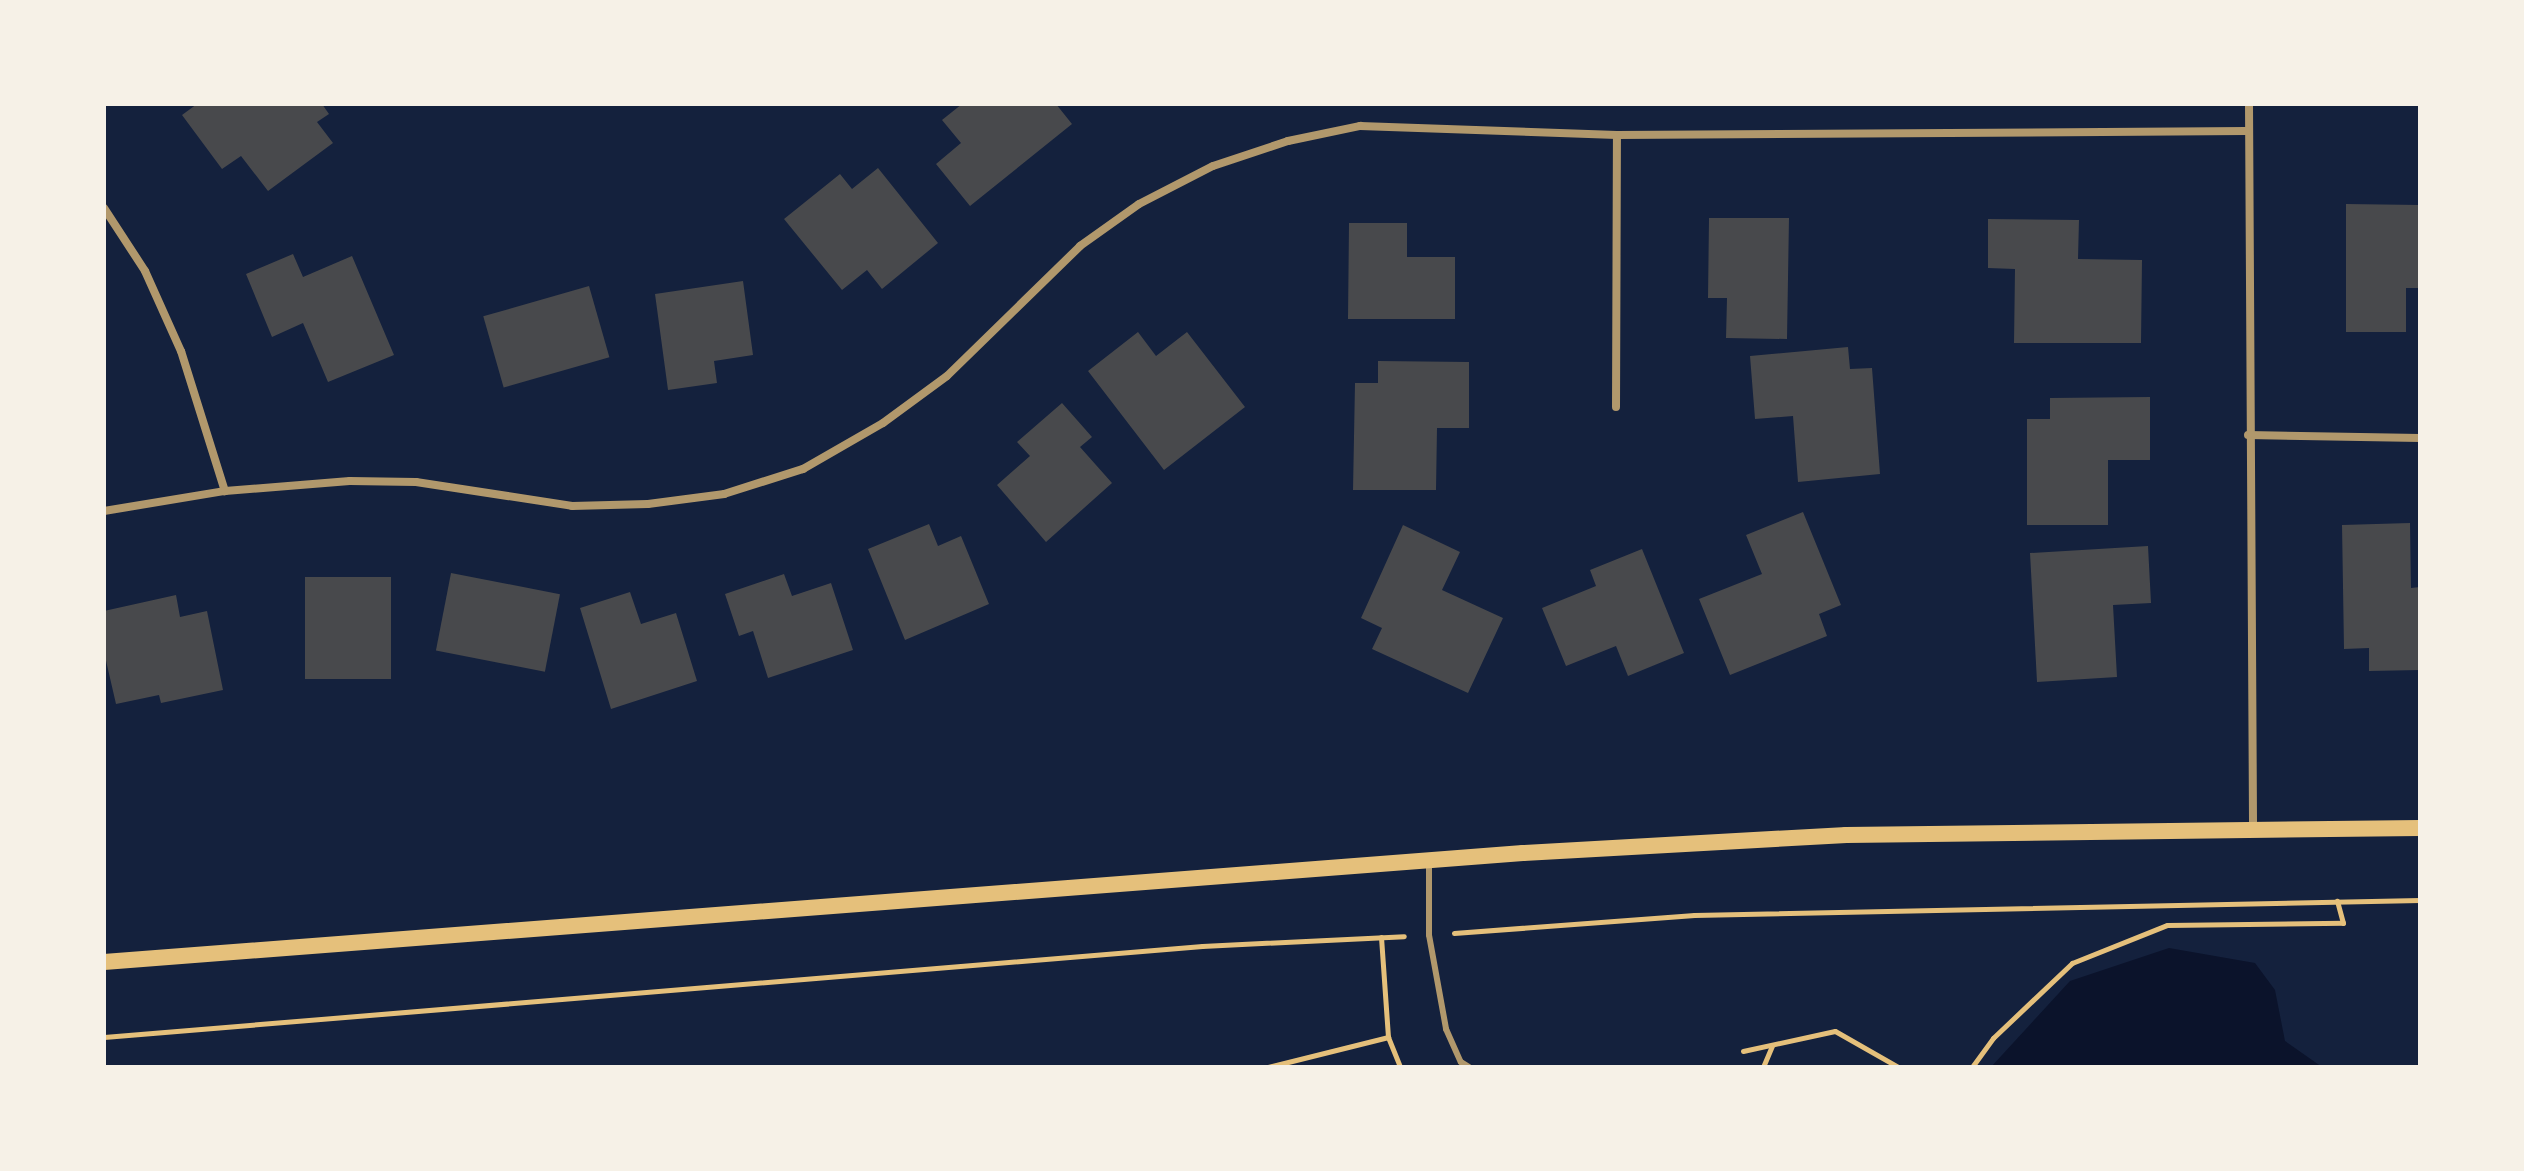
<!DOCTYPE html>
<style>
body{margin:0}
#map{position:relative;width:2524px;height:1171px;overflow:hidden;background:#14213d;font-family:"Titillium Web",sans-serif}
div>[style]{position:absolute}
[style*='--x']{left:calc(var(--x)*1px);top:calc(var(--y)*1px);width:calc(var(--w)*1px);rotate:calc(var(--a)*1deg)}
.water>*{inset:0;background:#0b132b}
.building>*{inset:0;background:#48494c;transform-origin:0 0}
.path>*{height:5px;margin:-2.5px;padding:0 2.5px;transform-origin:2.5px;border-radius:2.5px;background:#e5c07b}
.service>*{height:6px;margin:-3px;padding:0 3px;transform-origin:3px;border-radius:3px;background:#b1986c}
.minor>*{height:8px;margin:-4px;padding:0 4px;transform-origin:4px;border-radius:4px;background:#b1986c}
.secondary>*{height:16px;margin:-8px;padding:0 8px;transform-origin:8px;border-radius:8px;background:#e5c07b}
span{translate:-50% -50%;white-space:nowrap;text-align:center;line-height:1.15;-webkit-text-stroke:8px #f6f1e7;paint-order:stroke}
.frame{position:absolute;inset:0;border:106px solid #f6f1e7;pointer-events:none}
</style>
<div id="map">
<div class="water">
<i style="clip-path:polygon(2169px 948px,2255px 963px,2275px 990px,2285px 1041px,2322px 1067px,1991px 1067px,2070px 981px)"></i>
</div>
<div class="building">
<i style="clip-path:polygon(197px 104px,322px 104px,329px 114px,317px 122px,333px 143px,268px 191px,241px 156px,222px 169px,182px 115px)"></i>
<i style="clip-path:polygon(962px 104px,1056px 104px,1072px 124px,970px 206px,936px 164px,961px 143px,942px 120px)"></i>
<i style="clip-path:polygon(878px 168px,938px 243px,882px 289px,867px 270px,842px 290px,784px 219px,840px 174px,852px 189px)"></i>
<i style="clip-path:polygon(2346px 204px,2420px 205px,2420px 288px,2406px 288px,2406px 332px,2346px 332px)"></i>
<i style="clip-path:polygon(1709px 218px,1789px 218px,1787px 339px,1726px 338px,1727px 298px,1708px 298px)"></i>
<i style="clip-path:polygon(1988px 219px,2079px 220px,2078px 259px,2142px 260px,2141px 343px,2014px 343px,2015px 269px,1988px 268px)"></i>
<i style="clip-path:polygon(1349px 223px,1407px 223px,1407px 257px,1455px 257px,1455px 319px,1348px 319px)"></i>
<i style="clip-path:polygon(293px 254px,303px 277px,352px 256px,394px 355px,328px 382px,303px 323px,272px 337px,246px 274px)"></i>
<i style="clip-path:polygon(743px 281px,753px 355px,714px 361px,717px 383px,668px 390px,655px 294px)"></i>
<i style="left:589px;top:286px;width:74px;height:110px;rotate:74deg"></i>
<i style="clip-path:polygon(1138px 332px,1156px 356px,1187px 332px,1245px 407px,1164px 470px,1088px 371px)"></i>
<i style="clip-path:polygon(1848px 347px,1850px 369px,1872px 368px,1880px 474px,1798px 482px,1793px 416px,1755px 419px,1750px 356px)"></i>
<i style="clip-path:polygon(1378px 361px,1469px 362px,1469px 428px,1437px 428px,1436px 490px,1353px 490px,1355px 383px,1378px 383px)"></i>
<i style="clip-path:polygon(2150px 397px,2150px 460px,2108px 460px,2108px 525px,2027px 525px,2027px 419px,2050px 419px,2050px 398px)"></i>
<i style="clip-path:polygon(1062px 403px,1092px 437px,1080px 447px,1112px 483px,1046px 542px,997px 485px,1030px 456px,1017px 442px)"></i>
<i style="clip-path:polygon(1803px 512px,1841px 605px,1819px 614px,1827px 636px,1730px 675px,1699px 599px,1762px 574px,1746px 535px)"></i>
<i style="clip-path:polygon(2410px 523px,2411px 588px,2420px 587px,2420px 670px,2369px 671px,2369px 648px,2344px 649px,2342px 525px)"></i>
<i style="clip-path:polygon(929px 524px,938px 546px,961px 536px,989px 604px,905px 640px,868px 549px)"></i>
<i style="clip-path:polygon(1403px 525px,1460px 552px,1442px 590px,1503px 618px,1468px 693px,1372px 649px,1382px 628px,1361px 618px)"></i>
<i style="clip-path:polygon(2148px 546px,2151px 603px,2113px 605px,2117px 677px,2037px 682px,2030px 553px)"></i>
<i style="clip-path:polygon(1642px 549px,1684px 653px,1628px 676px,1616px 646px,1566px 666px,1542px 608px,1596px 586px,1590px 570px)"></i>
<i style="left:451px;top:573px;width:111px;height:79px;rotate:11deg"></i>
<i style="clip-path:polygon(784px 574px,792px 596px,831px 583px,853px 650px,768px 678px,753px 631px,739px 636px,725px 594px)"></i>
<i style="left:305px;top:577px;width:86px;height:102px"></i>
<i style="clip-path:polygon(630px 592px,641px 624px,676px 613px,697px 681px,611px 709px,580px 608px)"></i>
<i style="clip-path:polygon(176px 595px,180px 617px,207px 611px,223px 690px,161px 703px,159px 695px,116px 704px,104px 652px,104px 611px)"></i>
</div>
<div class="path">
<i style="--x:1454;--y:933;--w:241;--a:-4.3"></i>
<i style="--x:1694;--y:915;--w:726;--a:-1.18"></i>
<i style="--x:1381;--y:937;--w:100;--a:86"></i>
<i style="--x:1388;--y:1037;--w:32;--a:68"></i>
<i style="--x:104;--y:1037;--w:1102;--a:-4.74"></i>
<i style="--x:1202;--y:946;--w:202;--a:-2.8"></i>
<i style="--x:1743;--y:1051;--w:94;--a:-12.3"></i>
<i style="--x:1835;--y:1031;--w:73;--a:29.7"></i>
<i style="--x:1268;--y:1067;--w:124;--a:-14"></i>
<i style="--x:1763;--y:1067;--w:23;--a:-67"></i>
<i style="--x:1972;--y:1067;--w:36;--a:-54"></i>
<i style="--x:1993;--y:1038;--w:109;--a:-43.5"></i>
<i style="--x:2072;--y:963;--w:102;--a:-21.8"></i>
<i style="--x:2167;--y:925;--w:176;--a:-0.7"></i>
<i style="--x:2343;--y:923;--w:23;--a:-105"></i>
</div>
<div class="service">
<i style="--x:1429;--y:863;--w:72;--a:90"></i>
<i style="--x:1429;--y:935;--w:96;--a:79.7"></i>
<i style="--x:1446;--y:1029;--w:36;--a:66"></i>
<i style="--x:1461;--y:1062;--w:9;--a:32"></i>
</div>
<div class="minor">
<i style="--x:2249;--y:104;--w:726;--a:89.68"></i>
<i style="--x:104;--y:208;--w:75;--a:56.9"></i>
<i style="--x:145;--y:271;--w:88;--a:65.8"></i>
<i style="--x:181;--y:351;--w:147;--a:72.6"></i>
<i style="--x:1616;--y:407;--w:272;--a:-89.8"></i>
<i style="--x:2248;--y:435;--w:172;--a:1"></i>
<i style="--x:104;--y:511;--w:123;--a:-9.4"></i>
<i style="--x:225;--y:491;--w:125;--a:-4.6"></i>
<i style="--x:350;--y:481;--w:66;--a:0.9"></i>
<i style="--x:416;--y:482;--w:158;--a:8.7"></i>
<i style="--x:572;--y:506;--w:76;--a:-1.5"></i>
<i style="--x:648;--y:504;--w:77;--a:-7.5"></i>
<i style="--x:724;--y:494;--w:83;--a:-17.6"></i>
<i style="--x:803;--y:469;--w:92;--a:-29.9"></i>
<i style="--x:883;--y:423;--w:79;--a:-36.3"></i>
<i style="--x:947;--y:376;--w:186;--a:-44.3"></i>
<i style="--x:1080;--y:246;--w:72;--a:-35.4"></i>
<i style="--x:1139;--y:204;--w:83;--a:-27.2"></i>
<i style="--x:1213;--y:166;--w:79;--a:-18.4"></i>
<i style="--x:1288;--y:141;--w:74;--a:-11.8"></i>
<i style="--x:1360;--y:126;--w:257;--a:2"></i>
<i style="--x:1617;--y:135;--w:629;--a:-0.36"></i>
</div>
<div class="secondary">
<i style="--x:104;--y:962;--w:1423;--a:-4.39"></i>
<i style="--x:1523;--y:853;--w:324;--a:-3.2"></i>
<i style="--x:1846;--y:835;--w:574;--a:-0.7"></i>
</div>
<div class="frame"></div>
</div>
